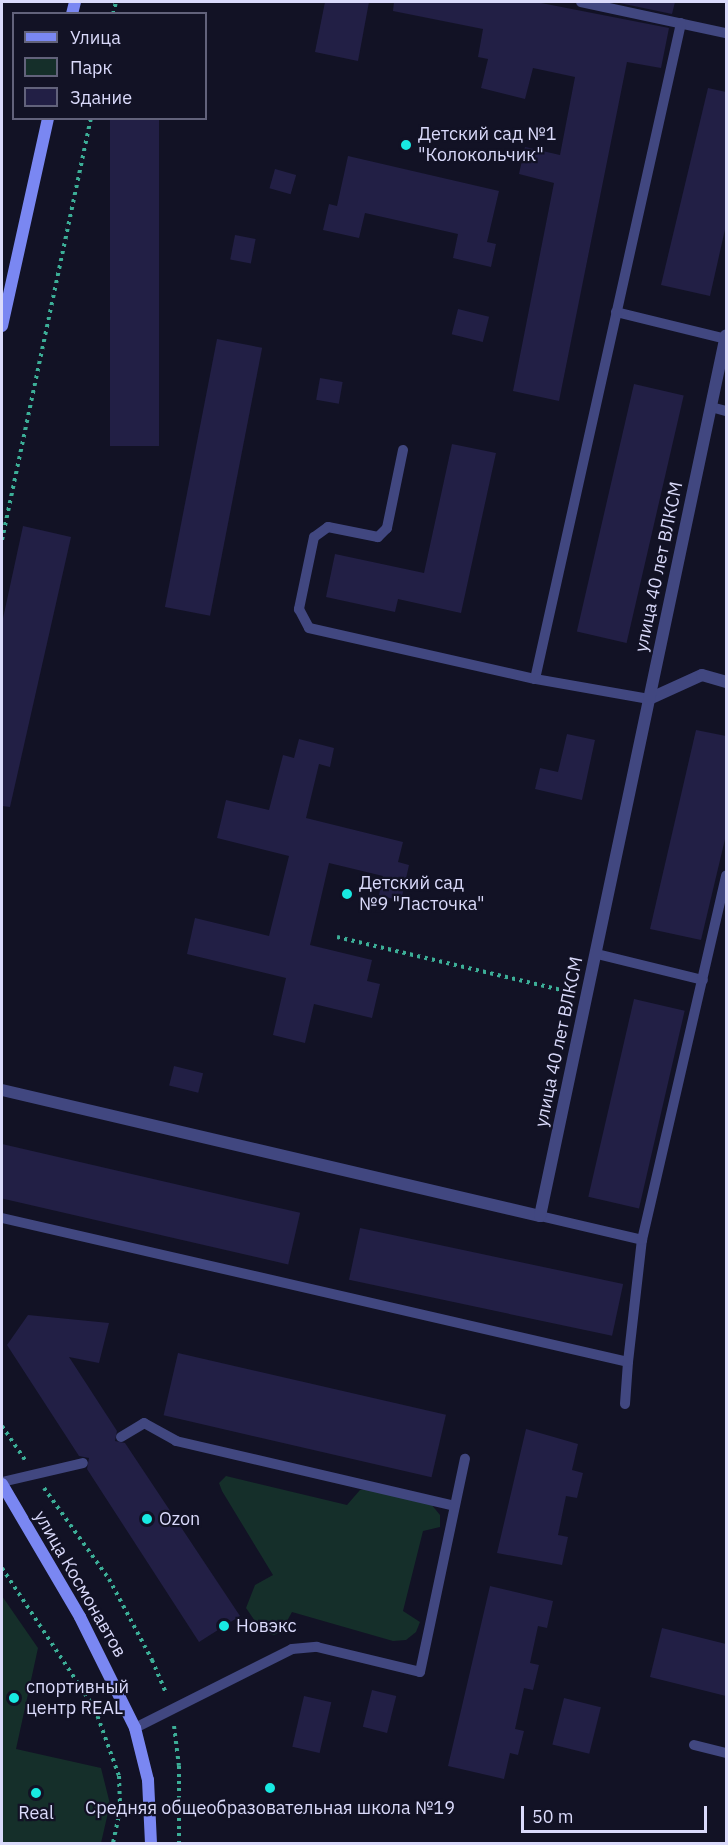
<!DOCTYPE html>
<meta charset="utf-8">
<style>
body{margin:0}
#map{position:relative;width:728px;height:1845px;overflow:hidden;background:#121225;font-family:"IBM Plex Sans",sans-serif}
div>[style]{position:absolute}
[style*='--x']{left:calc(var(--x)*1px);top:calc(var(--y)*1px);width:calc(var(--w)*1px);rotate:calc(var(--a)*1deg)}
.green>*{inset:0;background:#152f2a}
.building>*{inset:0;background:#221f45;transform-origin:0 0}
.path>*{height:4px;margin-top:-2px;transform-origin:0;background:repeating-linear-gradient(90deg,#3cae97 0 3px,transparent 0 7.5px)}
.lane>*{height:10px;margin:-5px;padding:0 5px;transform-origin:5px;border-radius:5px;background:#414780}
.street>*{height:12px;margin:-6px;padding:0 6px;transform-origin:6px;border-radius:6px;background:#414780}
.secondary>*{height:12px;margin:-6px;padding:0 6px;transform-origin:6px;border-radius:6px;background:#7a87f2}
.dots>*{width:16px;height:16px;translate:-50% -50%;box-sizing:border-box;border:3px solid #121225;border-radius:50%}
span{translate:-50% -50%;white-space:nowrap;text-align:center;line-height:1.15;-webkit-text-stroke:4.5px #121225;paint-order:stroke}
.poi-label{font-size:18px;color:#dadafb}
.left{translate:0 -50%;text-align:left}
.street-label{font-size:18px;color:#dadafb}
.frame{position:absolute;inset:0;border:3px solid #dadafb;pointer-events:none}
.legend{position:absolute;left:12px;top:12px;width:195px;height:108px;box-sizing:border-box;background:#121225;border:2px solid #62627b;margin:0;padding:8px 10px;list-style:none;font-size:18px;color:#dadafb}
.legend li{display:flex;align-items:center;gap:12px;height:30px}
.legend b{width:30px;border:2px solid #62627b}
.scale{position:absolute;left:521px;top:1806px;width:186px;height:27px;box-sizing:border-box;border:3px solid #dadafb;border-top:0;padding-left:8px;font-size:18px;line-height:21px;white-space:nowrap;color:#dadafb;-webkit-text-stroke:4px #121225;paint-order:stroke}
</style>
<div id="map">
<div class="green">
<i style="clip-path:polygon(226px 1476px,347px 1505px,360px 1490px,367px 1489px,431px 1504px,440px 1515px,440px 1527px,423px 1531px,403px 1611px,420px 1622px,416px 1632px,406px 1640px,393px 1641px,292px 1612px,281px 1632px,274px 1635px,262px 1631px,246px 1608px,255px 1585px,273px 1575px,222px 1491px,219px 1483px)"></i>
<i style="clip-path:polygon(2px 1596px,38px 1648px,16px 1749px,101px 1768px,110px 1804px,101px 1843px,2px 1843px)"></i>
</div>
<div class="building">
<i style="clip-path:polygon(325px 2px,369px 2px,358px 61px,315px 52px)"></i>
<i style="clip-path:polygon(394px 2px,536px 2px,669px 28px,661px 68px,627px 62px,559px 401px,513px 391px,554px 183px,519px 174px,525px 147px,560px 155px,575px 77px,533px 68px,525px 99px,481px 88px,488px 59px,478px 57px,483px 29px,393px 11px)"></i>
<i style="clip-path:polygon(615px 2px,675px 2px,672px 14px)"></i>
<i style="clip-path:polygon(708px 88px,726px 92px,726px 225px,710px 296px,661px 285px)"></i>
<i style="left:110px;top:118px;width:49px;height:328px"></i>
<i style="clip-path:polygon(348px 156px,499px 191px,487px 242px,496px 244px,491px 267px,453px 258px,458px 234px,365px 213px,359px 238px,323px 230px,329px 204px,337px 206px)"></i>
<i style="left:275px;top:169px;width:22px;height:20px;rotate:16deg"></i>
<i style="left:235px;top:235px;width:21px;height:25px;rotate:11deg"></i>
<i style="left:458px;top:309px;width:32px;height:26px;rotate:14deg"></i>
<i style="left:217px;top:339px;width:46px;height:273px;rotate:11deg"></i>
<i style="left:320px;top:378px;width:23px;height:22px;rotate:10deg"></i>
<i style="left:634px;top:384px;width:51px;height:254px;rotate:13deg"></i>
<i style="clip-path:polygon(452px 444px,496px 453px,461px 613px,398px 599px,395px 612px,326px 597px,335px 554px,424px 573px)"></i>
<i style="clip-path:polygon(23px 526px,71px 537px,10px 807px,2px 806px,2px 623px)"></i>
<i style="clip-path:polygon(696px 730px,726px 736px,726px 835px,701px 940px,650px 929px)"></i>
<i style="clip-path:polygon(567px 734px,595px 740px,582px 800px,535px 789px,540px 768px,558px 772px)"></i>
<i style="clip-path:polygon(299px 739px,334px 748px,330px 767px,319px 764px,306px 818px,403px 842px,398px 862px,409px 865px,401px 901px,379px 895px,383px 876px,329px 863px,310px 945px,372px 960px,367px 981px,380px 984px,372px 1018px,314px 1004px,305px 1043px,273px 1035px,286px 978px,187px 954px,195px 918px,269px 936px,289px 856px,217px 838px,226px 800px,269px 810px,283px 755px,294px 758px)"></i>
<i style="left:634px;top:999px;width:52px;height:203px;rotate:13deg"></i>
<i style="left:174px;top:1066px;width:30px;height:20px;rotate:14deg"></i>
<i style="left:2px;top:1144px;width:306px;height:53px;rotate:13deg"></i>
<i style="left:360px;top:1228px;width:269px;height:53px;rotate:12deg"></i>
<i style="clip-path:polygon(28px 1315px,109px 1323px,99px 1363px,69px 1357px,117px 1431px,115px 1441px,125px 1443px,240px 1616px,199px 1642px,87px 1469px,89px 1458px,79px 1456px,7px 1345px)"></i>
<i style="left:178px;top:1353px;width:275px;height:64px;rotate:13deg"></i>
<i style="clip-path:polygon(526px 1429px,578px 1444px,572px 1470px,583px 1473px,577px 1498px,566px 1496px,558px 1535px,568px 1537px,562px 1565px,497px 1553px)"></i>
<i style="clip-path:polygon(490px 1586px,553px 1601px,547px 1628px,538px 1626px,530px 1663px,539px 1665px,533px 1690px,524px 1688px,515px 1729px,524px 1731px,518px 1755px,510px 1753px,504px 1779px,448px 1766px)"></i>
<i style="clip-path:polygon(662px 1628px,726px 1644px,726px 1696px,650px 1677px)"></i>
<i style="left:372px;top:1690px;width:25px;height:38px;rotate:14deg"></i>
<i style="left:304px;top:1696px;width:28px;height:52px;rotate:13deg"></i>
<i style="left:564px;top:1698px;width:38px;height:48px;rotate:14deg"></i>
</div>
<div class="path">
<i style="--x:113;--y:14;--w:12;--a:-76"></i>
<i style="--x:2;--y:540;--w:431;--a:-78.1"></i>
<i style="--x:337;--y:937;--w:239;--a:13.3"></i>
<i style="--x:2;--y:1426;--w:41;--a:55.9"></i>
<i style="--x:44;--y:1488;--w:112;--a:54.5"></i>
<i style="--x:109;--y:1579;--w:92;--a:62"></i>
<i style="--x:152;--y:1660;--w:36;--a:67"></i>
<i style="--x:2;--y:1568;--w:169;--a:56.6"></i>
<i style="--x:95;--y:1709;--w:71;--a:70.3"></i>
<i style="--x:119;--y:1776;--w:34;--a:88"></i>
<i style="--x:120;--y:1810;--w:35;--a:102"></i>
<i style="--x:174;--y:1726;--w:40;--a:82.9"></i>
<i style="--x:179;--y:1766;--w:78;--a:90"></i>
</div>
<div class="lane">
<i style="--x:581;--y:2;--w:148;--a:12.1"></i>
<i style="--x:616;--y:312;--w:113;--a:13.8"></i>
<i style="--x:711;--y:407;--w:16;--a:15"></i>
<i style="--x:403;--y:450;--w:80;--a:101.6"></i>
<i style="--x:387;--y:528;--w:13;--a:135"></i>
<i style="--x:378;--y:537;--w:51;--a:-168.7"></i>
<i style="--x:328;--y:527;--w:17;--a:144"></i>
<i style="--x:314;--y:537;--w:74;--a:101.8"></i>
<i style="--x:299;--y:609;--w:21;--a:62"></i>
<i style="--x:309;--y:628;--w:232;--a:12.7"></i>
<i style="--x:649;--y:699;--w:116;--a:-170"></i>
<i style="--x:535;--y:679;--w:672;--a:-77.45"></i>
<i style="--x:597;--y:954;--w:109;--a:13.8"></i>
<i style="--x:540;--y:1216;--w:105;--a:13.2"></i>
<i style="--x:2;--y:1218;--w:642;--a:12.95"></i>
<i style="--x:628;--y:1362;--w:42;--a:94.1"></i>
<i style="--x:628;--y:1362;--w:123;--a:-83.5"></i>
<i style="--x:642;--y:1240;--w:374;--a:-77"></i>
<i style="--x:121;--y:1437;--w:27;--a:-31"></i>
<i style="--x:144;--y:1423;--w:37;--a:29"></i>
<i style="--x:176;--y:1441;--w:286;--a:13.1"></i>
<i style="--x:2;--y:1482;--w:83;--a:-13.2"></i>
<i style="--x:135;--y:1728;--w:176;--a:-26.7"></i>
<i style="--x:292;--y:1649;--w:25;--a:-5"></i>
<i style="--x:317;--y:1647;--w:106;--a:13.6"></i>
<i style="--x:420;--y:1672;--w:218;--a:-78.1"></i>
<i style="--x:694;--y:1745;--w:33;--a:14"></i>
</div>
<div class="street">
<i style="--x:649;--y:699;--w:58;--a:-24.4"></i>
<i style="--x:702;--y:675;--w:25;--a:16"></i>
<i style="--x:2;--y:1090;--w:553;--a:13.18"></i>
<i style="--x:540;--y:1216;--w:900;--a:-78.08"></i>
</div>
<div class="secondary">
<i style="--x:72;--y:14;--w:12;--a:-76"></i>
<i style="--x:2;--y:326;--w:213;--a:-77.5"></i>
<i style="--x:2;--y:1484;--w:154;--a:59.6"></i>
<i style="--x:80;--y:1617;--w:124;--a:63.6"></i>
<i style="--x:135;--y:1728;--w:54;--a:76"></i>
<i style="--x:148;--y:1780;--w:64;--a:87.3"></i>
</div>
<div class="dots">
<i style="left:406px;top:145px;background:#18e9e2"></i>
<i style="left:347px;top:894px;background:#18e9e2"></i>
<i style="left:147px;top:1519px;background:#18e9e2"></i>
<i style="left:224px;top:1626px;background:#18e9e2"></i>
<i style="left:14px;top:1698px;background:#18e9e2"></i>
<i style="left:270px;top:1788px;background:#18e9e2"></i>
<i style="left:36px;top:1793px;background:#18e9e2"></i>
</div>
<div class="poi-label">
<span class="left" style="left:418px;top:145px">Детский сад №1<br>"Колокольчик"</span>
<span class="left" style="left:359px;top:894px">Детский сад<br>№9 "Ласточка"</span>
<span class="left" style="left:159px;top:1519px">Ozon</span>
<span class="left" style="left:236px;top:1626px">Новэкс</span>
<span class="left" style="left:26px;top:1698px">спортивный<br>центр REAL</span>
<span style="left:270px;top:1808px">Средняя общеобразовательная школа №19</span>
<span style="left:36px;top:1813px">Real</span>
</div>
<div class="street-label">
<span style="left:659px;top:567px;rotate:-78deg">улица 40 лет ВЛКСМ</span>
<span style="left:559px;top:1042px;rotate:-78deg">улица 40 лет ВЛКСМ</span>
<span style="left:80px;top:1584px;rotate:60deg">улица Космонавтов</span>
</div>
<div class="frame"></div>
<ul class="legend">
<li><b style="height:8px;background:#7a87f2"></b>Улица</li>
<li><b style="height:16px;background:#152f2a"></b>Парк</li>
<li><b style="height:16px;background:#221f45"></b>Здание</li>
</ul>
<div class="scale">50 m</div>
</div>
